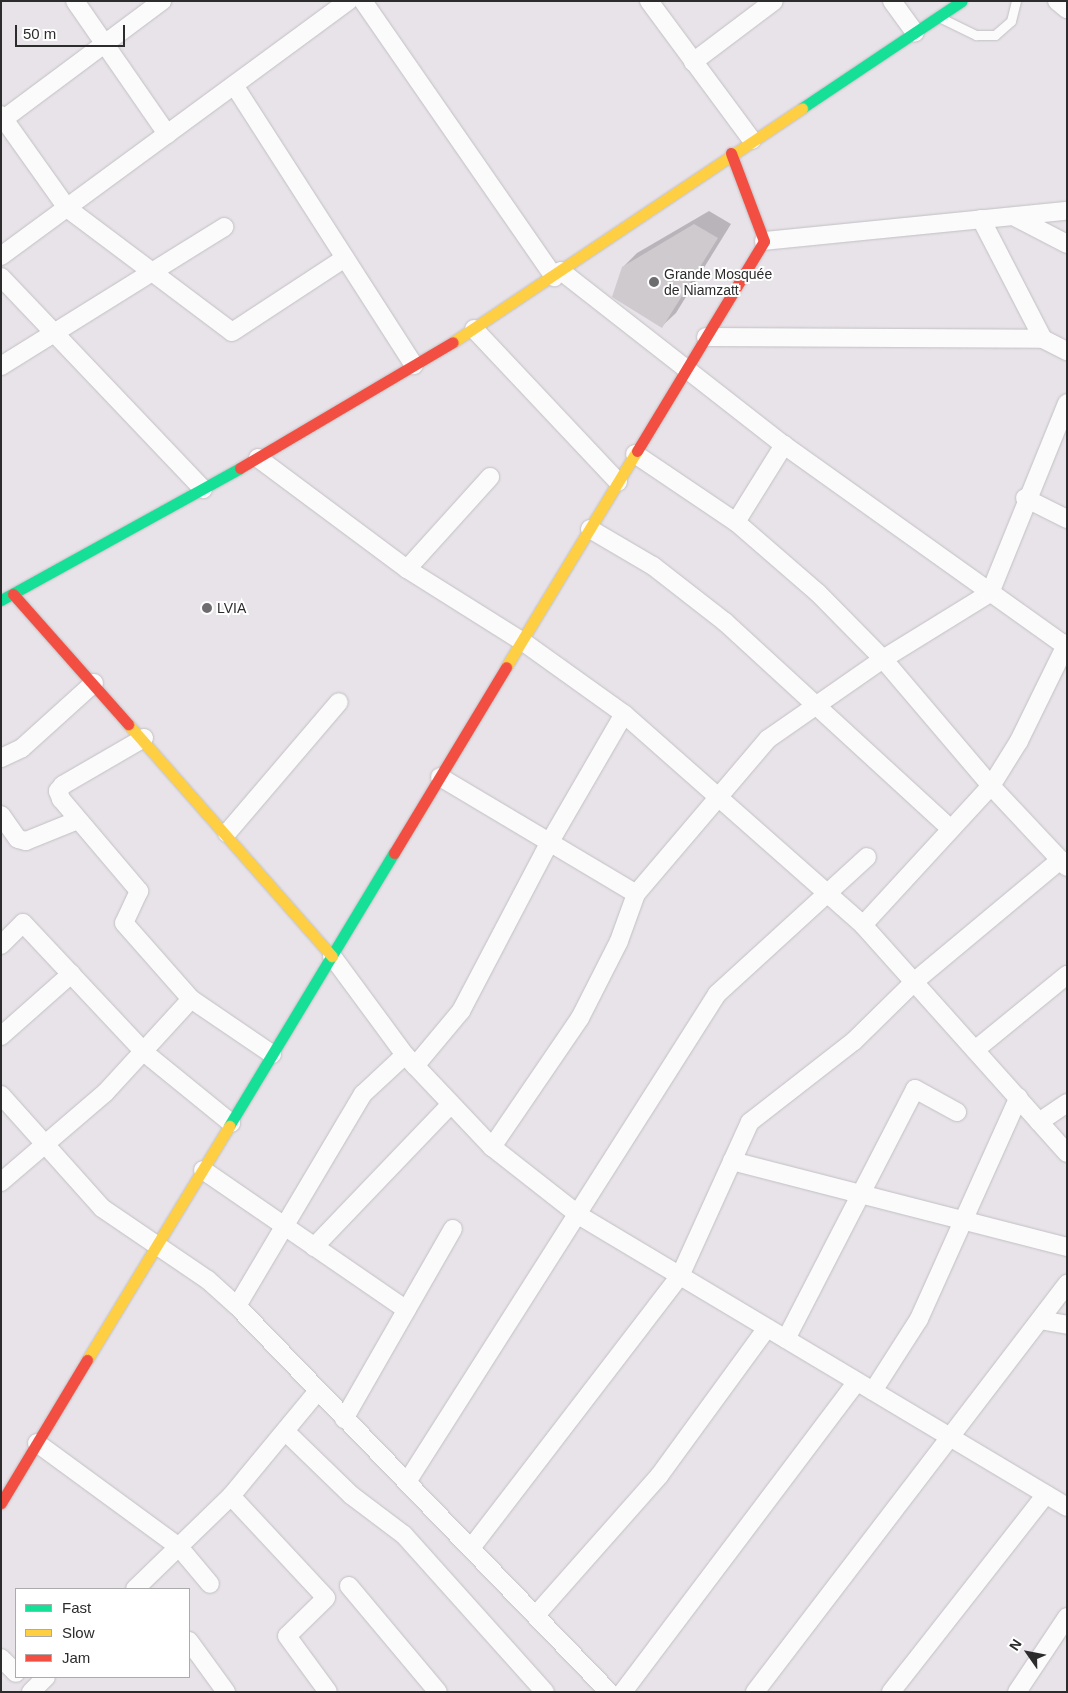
<!DOCTYPE html>
<meta charset="utf-8">
<style>
body{margin:0}
#map{position:relative;width:1068px;height:1693px;overflow:hidden;background:#e8e2e9;font-family:Helvetica,sans-serif}
div>[style]{position:absolute}
[style*='--x']{left:calc(var(--x)*1px);top:calc(var(--y)*1px);width:calc(var(--w)*1px);rotate:calc(var(--a)*1deg)}
.shadow>*{inset:0;background:#0003}
.building>*{inset:0;background:#cecace}
.roads{filter:drop-shadow(0 0 1px #c1c1c2) drop-shadow(0 0 1px #c1c1c2)}
.lane>*{height:9px;margin:-4.5px;padding:0 4.5px;transform-origin:4.5px;border-radius:4.5px;background:#fcfbfc}
.street>*{height:18px;margin:-9px;padding:0 9px;transform-origin:9px;border-radius:9px;background:#fcfbfc}
.fast>*{height:11px;margin:-5.5px;padding:0 5.5px;transform-origin:5.5px;border-radius:5.5px;background:#16e098}
.slow>*{height:11px;margin:-5.5px;padding:0 5.5px;transform-origin:5.5px;border-radius:5.5px;background:#ffcf43}
.jam>*{height:11px;margin:-5.5px;padding:0 5.5px;transform-origin:5.5px;border-radius:5.5px;background:#f24e42}
.dots>*{width:14px;height:14px;translate:-50% -50%;box-sizing:border-box;border:2px solid #fff;border-radius:50%}
span{translate:-50% -50%;white-space:nowrap;text-align:center;line-height:1.15;-webkit-text-stroke:4px #fff;paint-order:stroke}
.poi-label{font-size:14px;color:#2c2c2c}
.left{translate:0 -50%;text-align:left}
.frame{position:absolute;inset:0;border:2px solid #2c2c2c;pointer-events:none}
.legend{position:absolute;left:15px;top:1588px;width:175px;height:90px;box-sizing:border-box;background:#fff;border:1px solid #ababab;margin:0;padding:6px 9px;list-style:none;font-size:15px;color:#2c2c2c}
.legend li{display:flex;align-items:center;gap:10px;height:25px}
.legend b{width:25px;border:1px solid #ababab}
.north{position:absolute;left:1003px;top:1628px;width:50px;height:50px;-webkit-text-stroke:4px #fff;paint-order:stroke;rotate:303deg;font-size:14px;font-weight:700;line-height:20px;text-align:center;color:#2c2c2c}
.north::after{content:'';display:block;margin:auto;width:18px;height:22px;background:#2c2c2c;clip-path:polygon(50% 0,100% 100%,50% 72%,0 100%)}
.scale{position:absolute;left:15px;top:25px;width:110px;height:22px;box-sizing:border-box;border:2px solid #2c2c2c;border-top:0;padding-left:6px;font-size:15px;line-height:18px;white-space:nowrap;color:#2c2c2c;-webkit-text-stroke:4px #fff;paint-order:stroke}
</style>
<div id="map">
<div class="shadow">
<i style="clip-path:polygon(709px 211px,731px 224px,676px 313px,662px 326px,623px 267px,637px 253px)"></i>
</div>
<div class="building">
<i style="clip-path:polygon(694px 224px,718px 238px,662px 328px,612px 297px,622px 267px)"></i>
</div>
<div class="roads">
<div class="lane">
<i style="--x:943;--y:19;--w:37;--a:26"></i>
<i style="--x:976;--y:35;--w:19;--a:0"></i>
<i style="--x:995;--y:35;--w:21;--a:-41"></i>
<i style="--x:1011;--y:21;--w:21;--a:-76"></i>
</div>
<div class="street">
<i style="--x:75;--y:1;--w:162;--a:55.3"></i>
<i style="--x:363;--y:1;--w:336;--a:55.3"></i>
<i style="--x:649;--y:1;--w:173;--a:53.5"></i>
<i style="--x:892;--y:1;--w:39;--a:54"></i>
<i style="--x:1057;--y:1;--w:13;--a:39"></i>
<i style="--x:693;--y:62;--w:101;--a:-37"></i>
<i style="--x:234;--y:85;--w:333;--a:57.3"></i>
<i style="--x:1;--y:115;--w:114;--a:54.6"></i>
<i style="--x:67;--y:208;--w:206;--a:36.9"></i>
<i style="--x:232;--y:332;--w:135;--a:-33.2"></i>
<i style="--x:1;--y:121;--w:201;--a:-36.7"></i>
<i style="--x:1017;--y:218;--w:56;--a:27.5"></i>
<i style="--x:981;--y:219;--w:135;--a:62.7"></i>
<i style="--x:764;--y:241;--w:304;--a:-5.7"></i>
<i style="--x:1;--y:256;--w:431;--a:-36.3"></i>
<i style="--x:561;--y:271;--w:283;--a:38"></i>
<i style="--x:784;--y:445;--w:348;--a:35.5"></i>
<i style="--x:1;--y:277;--w:293;--a:46.4"></i>
<i style="--x:474;--y:329;--w:210;--a:46.7"></i>
<i style="--x:706;--y:337;--w:337;--a:0.3"></i>
<i style="--x:1043;--y:339;--w:27;--a:27"></i>
<i style="--x:1;--y:366;--w:263;--a:-31.9"></i>
<i style="--x:635;--y:454;--w:122;--a:34"></i>
<i style="--x:736;--y:522;--w:108;--a:40.9"></i>
<i style="--x:818;--y:593;--w:93;--a:45.4"></i>
<i style="--x:883;--y:659;--w:167;--a:49.6"></i>
<i style="--x:991;--y:786;--w:111;--a:46.8"></i>
<i style="--x:258;--y:458;--w:186;--a:36.7"></i>
<i style="--x:407;--y:569;--w:136;--a:32.1"></i>
<i style="--x:522;--y:641;--w:125;--a:35.6"></i>
<i style="--x:624;--y:714;--w:319;--a:41.4"></i>
<i style="--x:863;--y:925;--w:306;--a:48.2"></i>
<i style="--x:1025;--y:498;--w:47;--a:26.6"></i>
<i style="--x:736;--y:522;--w:91;--a:-58.1"></i>
<i style="--x:590;--y:529;--w:73;--a:30.4"></i>
<i style="--x:653;--y:566;--w:91;--a:37.9"></i>
<i style="--x:725;--y:622;--w:306;--a:42.5"></i>
<i style="--x:407;--y:569;--w:124;--a:-47.9"></i>
<i style="--x:144;--y:738;--w:94;--a:149.9"></i>
<i style="--x:63;--y:785;--w:8;--a:130"></i>
<i style="--x:58;--y:791;--w:9;--a:69"></i>
<i style="--x:61;--y:799;--w:121;--a:49.7"></i>
<i style="--x:139;--y:891;--w:35;--a:115"></i>
<i style="--x:124;--y:923;--w:101;--a:48.6"></i>
<i style="--x:191;--y:999;--w:98;--a:34.2"></i>
<i style="--x:1;--y:758;--w:23;--a:-25"></i>
<i style="--x:22;--y:748;--w:97;--a:-42.1"></i>
<i style="--x:440;--y:777;--w:228;--a:30.8"></i>
<i style="--x:1;--y:815;--w:29;--a:55"></i>
<i style="--x:18;--y:839;--w:8;--a:14"></i>
<i style="--x:26;--y:841;--w:56;--a:-22"></i>
<i style="--x:227;--y:833;--w:172;--a:-49.5"></i>
<i style="--x:863;--y:925;--w:189;--a:-47.4"></i>
<i style="--x:991;--y:786;--w:53;--a:-58.1"></i>
<i style="--x:1019;--y:741;--w:109;--a:-63.9"></i>
<i style="--x:1;--y:945;--w:31;--a:-45"></i>
<i style="--x:23;--y:923;--w:178;--a:46.8"></i>
<i style="--x:145;--y:1053;--w:111;--a:39.1"></i>
<i style="--x:332;--y:956;--w:123;--a:53.6"></i>
<i style="--x:405;--y:1055;--w:127;--a:46.6"></i>
<i style="--x:492;--y:1147;--w:112;--a:38.1"></i>
<i style="--x:580;--y:1216;--w:567;--a:30.86"></i>
<i style="--x:1;--y:1036;--w:94;--a:-41.5"></i>
<i style="--x:975;--y:1050;--w:119;--a:-39.2"></i>
<i style="--x:415;--y:1066;--w:72;--a:-50.1"></i>
<i style="--x:461;--y:1011;--w:187;--a:-62.3"></i>
<i style="--x:548;--y:845;--w:151;--a:-59.9"></i>
<i style="--x:1;--y:1095;--w:152;--a:48.2"></i>
<i style="--x:102;--y:1208;--w:128;--a:34.2"></i>
<i style="--x:208;--y:1280;--w:39;--a:42"></i>
<i style="--x:237;--y:1306;--w:536;--a:46.06"></i>
<i style="--x:1039;--y:1122;--w:34;--a:-34"></i>
<i style="--x:492;--y:1147;--w:156;--a:-55.7"></i>
<i style="--x:580;--y:1018;--w:86;--a:-63.1"></i>
<i style="--x:619;--y:941;--w:50;--a:-70.1"></i>
<i style="--x:636;--y:894;--w:204;--a:-49.6"></i>
<i style="--x:768;--y:739;--w:140;--a:-34.8"></i>
<i style="--x:883;--y:659;--w:126;--a:-31.7"></i>
<i style="--x:990;--y:593;--w:205;--a:-67.9"></i>
<i style="--x:732;--y:1161;--w:346;--a:14.4"></i>
<i style="--x:203;--y:1170;--w:247;--a:34.5"></i>
<i style="--x:1;--y:1182;--w:137;--a:-40.6"></i>
<i style="--x:105;--y:1093;--w:127;--a:-47.5"></i>
<i style="--x:314;--y:1247;--w:198;--a:-46.2"></i>
<i style="--x:237;--y:1306;--w:247;--a:-59.3"></i>
<i style="--x:363;--y:1094;--w:57;--a:-42.9"></i>
<i style="--x:1040;--y:1320;--w:27;--a:10"></i>
<i style="--x:786;--y:1339;--w:281;--a:-62.7"></i>
<i style="--x:915;--y:1089;--w:48;--a:28.7"></i>
<i style="--x:873;--y:1391;--w:85;--a:-57.4"></i>
<i style="--x:919;--y:1319;--w:243;--a:-65.8"></i>
<i style="--x:344;--y:1419;--w:219;--a:-60.2"></i>
<i style="--x:286;--y:1432;--w:91;--a:44.1"></i>
<i style="--x:351;--y:1495;--w:66;--a:37"></i>
<i style="--x:404;--y:1535;--w:211;--a:48.1"></i>
<i style="--x:37;--y:1443;--w:176;--a:36.2"></i>
<i style="--x:179;--y:1547;--w:48;--a:50"></i>
<i style="--x:407;--y:1482;--w:578;--a:-57.57"></i>
<i style="--x:717;--y:994;--w:203;--a:-42.4"></i>
<i style="--x:231;--y:1496;--w:139;--a:47"></i>
<i style="--x:326;--y:1598;--w:54;--a:135.7"></i>
<i style="--x:287;--y:1636;--w:69;--a:53.8"></i>
<i style="--x:471;--y:1548;--w:343;--a:-52.5"></i>
<i style="--x:680;--y:1276;--w:169;--a:-65.6"></i>
<i style="--x:750;--y:1122;--w:132;--a:-37.9"></i>
<i style="--x:854;--y:1041;--w:86;--a:-44.5"></i>
<i style="--x:915;--y:981;--w:189;--a:-39.8"></i>
<i style="--x:349;--y:1586;--w:138;--a:50"></i>
<i style="--x:135;--y:1589;--w:134;--a:-44.1"></i>
<i style="--x:231;--y:1496;--w:136;--a:-50.4"></i>
<i style="--x:536;--y:1615;--w:186;--a:-48.5"></i>
<i style="--x:659;--y:1476;--w:183;--a:-53.9"></i>
<i style="--x:189;--y:1641;--w:63;--a:54"></i>
<i style="--x:1;--y:1658;--w:21;--a:45"></i>
<i style="--x:31;--y:1692;--w:21;--a:-45"></i>
<i style="--x:623;--y:1692;--w:388;--a:-53"></i>
<i style="--x:755;--y:1692;--w:514;--a:-52.59"></i>
<i style="--x:891;--y:1692;--w:251;--a:-51.9"></i>
<i style="--x:1017;--y:1692;--w:90;--a:-56.3"></i>
</div>
<div class="fast">
<i style="--x:802;--y:108;--w:192;--a:-33.8"></i>
<i style="--x:1;--y:600;--w:273;--a:-28.9"></i>
<i style="--x:229;--y:1126;--w:319;--a:-58.9"></i>
</div>
<div class="slow">
<i style="--x:453;--y:342;--w:420;--a:-33.8"></i>
<i style="--x:506;--y:667;--w:253;--a:-58.8"></i>
<i style="--x:128;--y:724;--w:309;--a:48.7"></i>
<i style="--x:87;--y:1360;--w:274;--a:-58.7"></i>
</div>
<div class="jam">
<i style="--x:637;--y:451;--w:245;--a:-58.8"></i>
<i style="--x:764;--y:241;--w:94;--a:-110.6"></i>
<i style="--x:240;--y:468;--w:247;--a:-30.6"></i>
<i style="--x:13;--y:594;--w:174;--a:48.5"></i>
<i style="--x:394;--y:853;--w:217;--a:-58.9"></i>
<i style="--x:1;--y:1503;--w:167;--a:-59"></i>
</div>
</div>
<div class="dots">
<i style="left:654px;top:282px;background:#6e6c6e"></i>
<i style="left:207px;top:608px;background:#6e6c6e"></i>
</div>
<div class="poi-label">
<span class="left" style="left:664px;top:282px">Grande Mosquée<br>de Niamzatt</span>
<span class="left" style="left:217px;top:608px">LVIA</span>
</div>
<div class="frame"></div>
<ul class="legend">
<li><b style="height:6px;background:#16e098"></b>Fast</li>
<li><b style="height:6px;background:#ffcf43"></b>Slow</li>
<li><b style="height:6px;background:#f24e42"></b>Jam</li>
</ul>
<div class="north">N</div>
<div class="scale">50 m</div>
</div>
